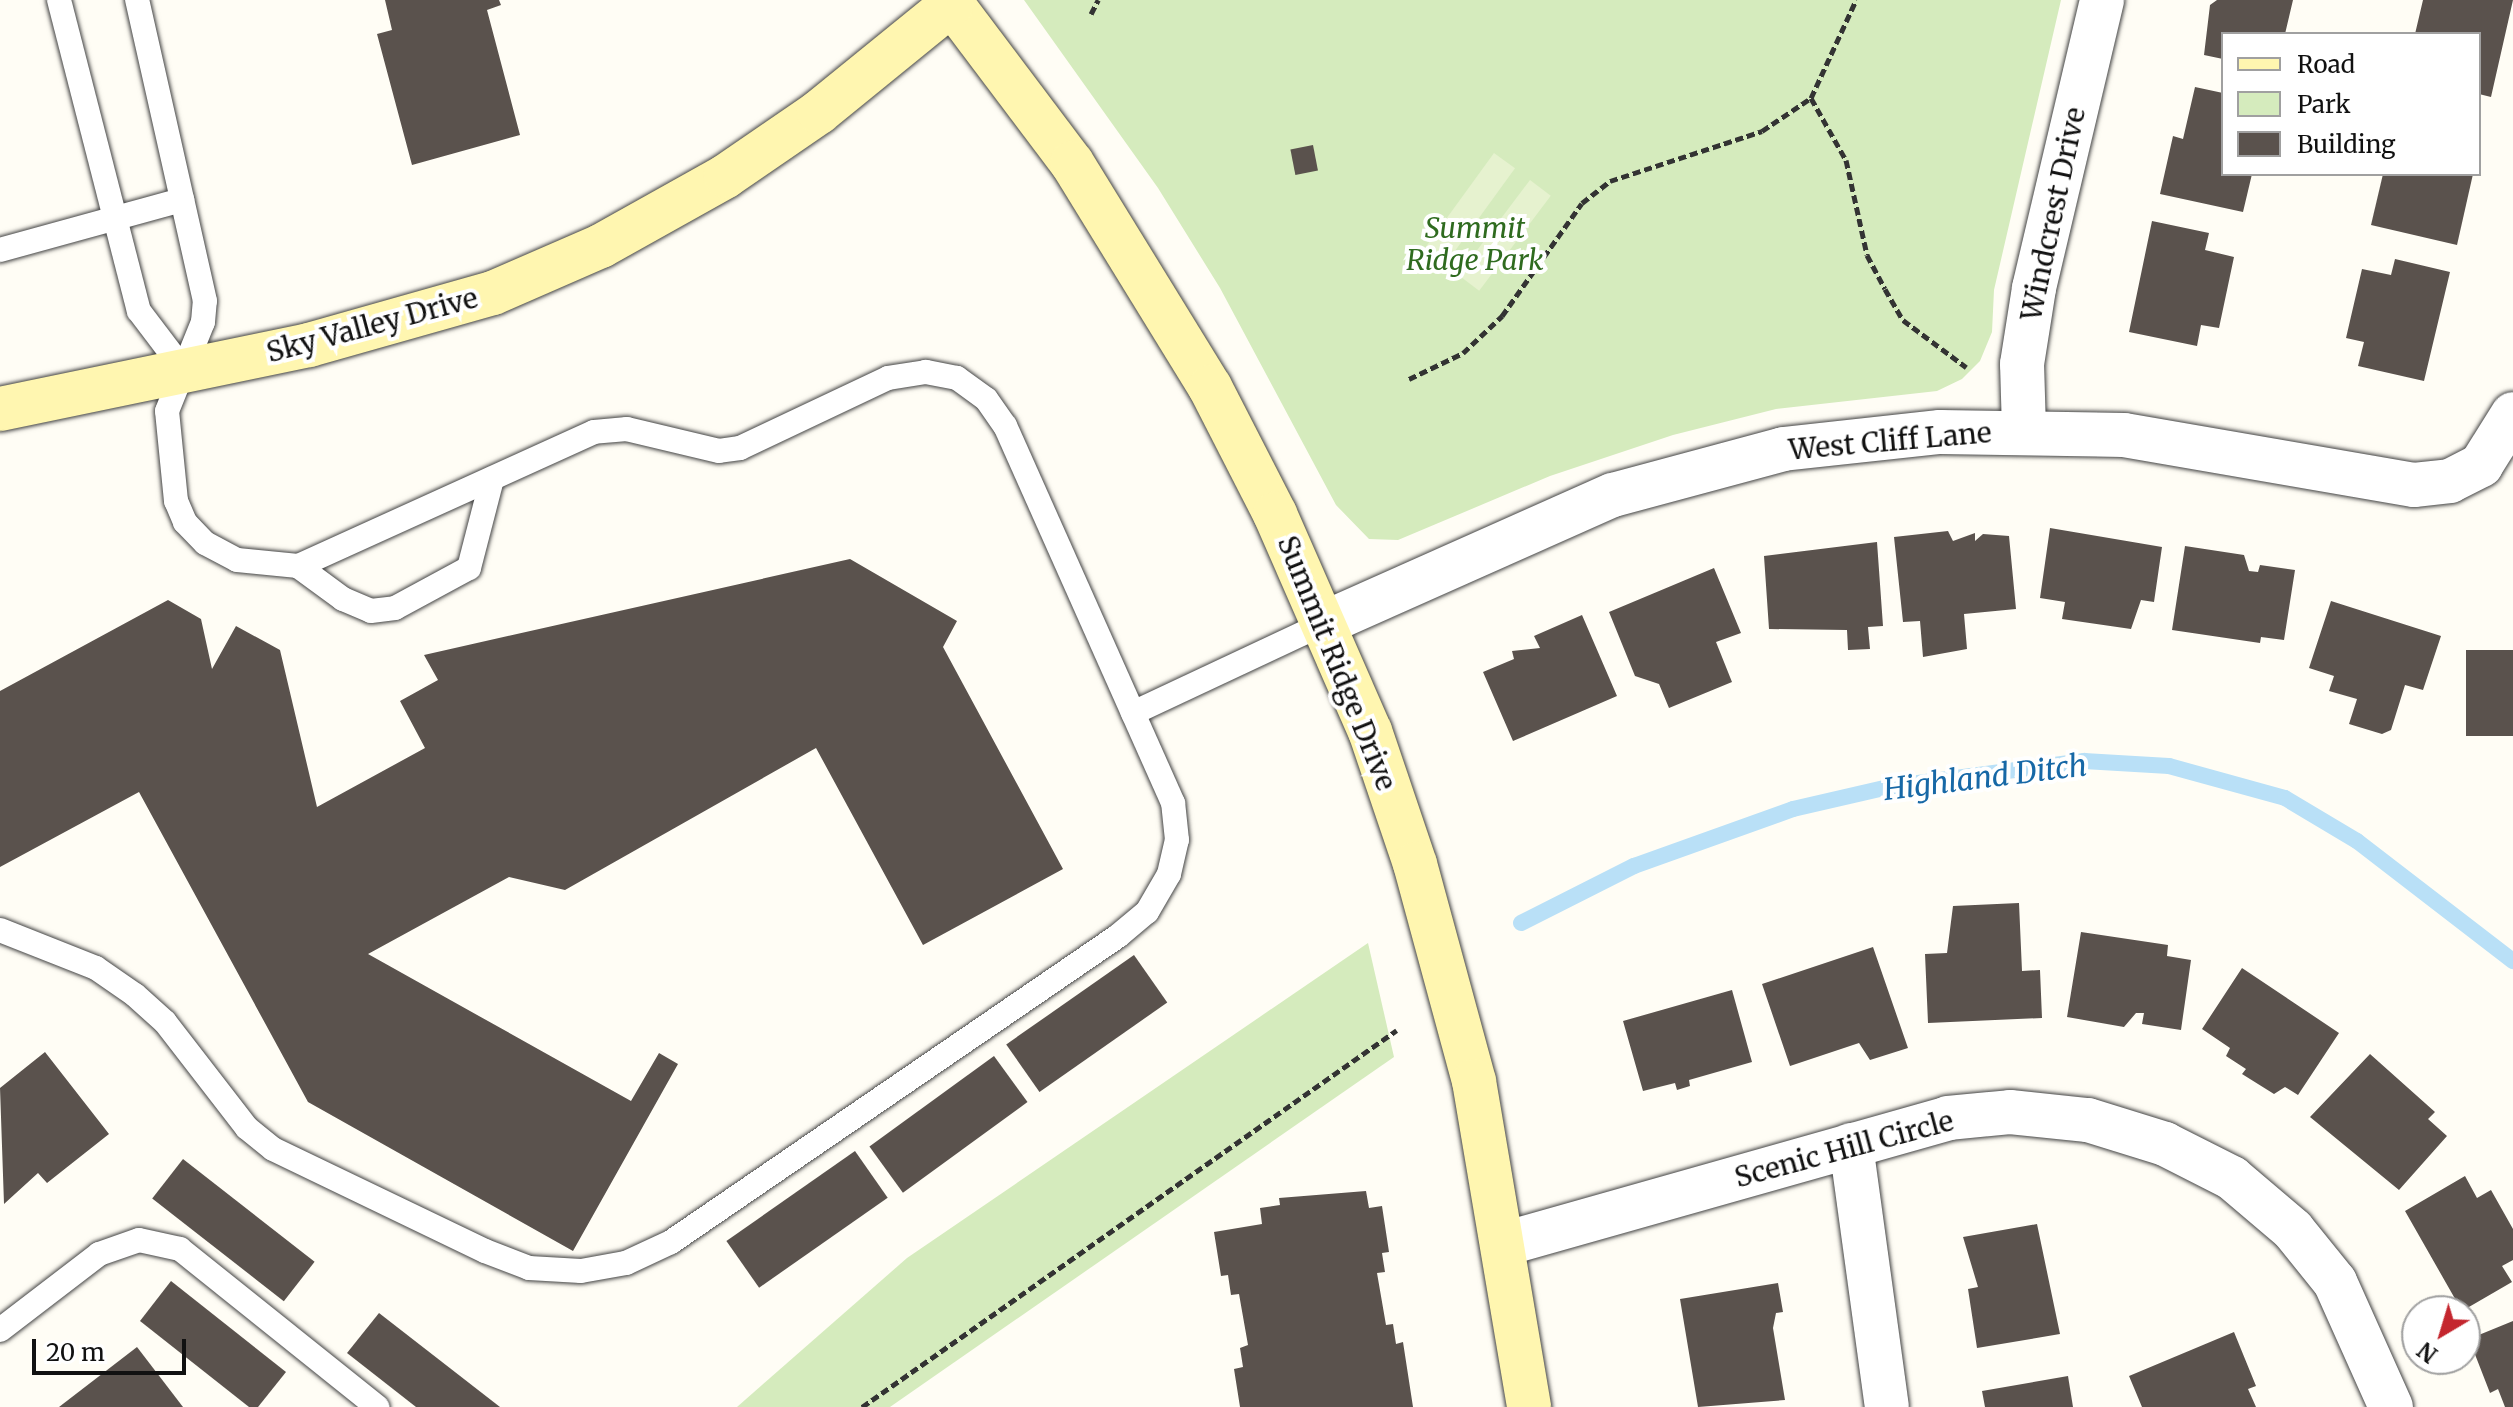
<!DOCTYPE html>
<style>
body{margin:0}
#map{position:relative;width:2513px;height:1407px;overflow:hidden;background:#fffdf5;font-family:Merriweather,serif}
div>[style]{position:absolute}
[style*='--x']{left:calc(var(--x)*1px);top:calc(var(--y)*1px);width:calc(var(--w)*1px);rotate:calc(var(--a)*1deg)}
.green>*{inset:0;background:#d5ebbd}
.pitch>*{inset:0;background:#e6f2cf;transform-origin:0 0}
.stream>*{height:16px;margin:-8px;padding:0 8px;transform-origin:8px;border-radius:8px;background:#b9e0f7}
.building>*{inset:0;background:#5a524d;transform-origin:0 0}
.path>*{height:5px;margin-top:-2.5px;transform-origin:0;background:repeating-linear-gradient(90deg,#333 0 8px,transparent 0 12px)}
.roads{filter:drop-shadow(0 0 2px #444) drop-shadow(0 0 2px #444)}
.lane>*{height:24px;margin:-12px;padding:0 12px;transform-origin:12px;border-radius:12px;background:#fff}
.street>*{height:44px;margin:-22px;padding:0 22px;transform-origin:22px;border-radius:22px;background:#fff}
.secondary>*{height:44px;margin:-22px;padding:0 22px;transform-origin:22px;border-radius:22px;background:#fff6b0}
span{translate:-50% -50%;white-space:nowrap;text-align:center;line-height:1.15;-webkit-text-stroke:8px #fff;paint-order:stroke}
.street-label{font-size:28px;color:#111}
.park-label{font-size:28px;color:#2f6b1f;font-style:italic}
.water-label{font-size:30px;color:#1768a6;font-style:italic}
.legend{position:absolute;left:2221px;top:32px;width:260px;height:144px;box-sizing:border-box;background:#fff;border:2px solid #a0a0a0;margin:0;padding:10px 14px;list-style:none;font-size:24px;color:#111}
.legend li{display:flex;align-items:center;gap:16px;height:40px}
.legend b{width:40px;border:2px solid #a0a0a0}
.north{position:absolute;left:2401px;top:1295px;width:80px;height:80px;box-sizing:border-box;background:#fff;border:2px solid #a0a0a0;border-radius:50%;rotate:218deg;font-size:22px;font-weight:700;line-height:32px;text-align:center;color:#111}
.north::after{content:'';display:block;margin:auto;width:28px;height:36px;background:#c4262e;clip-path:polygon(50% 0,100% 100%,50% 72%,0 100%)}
.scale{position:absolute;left:32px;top:1339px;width:154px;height:36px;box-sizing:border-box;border:4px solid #111;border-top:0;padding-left:10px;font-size:24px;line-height:28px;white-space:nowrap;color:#111;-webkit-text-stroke:6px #fff;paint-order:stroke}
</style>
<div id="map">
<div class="green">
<i style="clip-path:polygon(1024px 0,2061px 0,1994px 290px,1992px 332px,1980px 361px,1962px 379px,1937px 391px,1776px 409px,1673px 435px,1550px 476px,1398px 540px,1369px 539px,1336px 505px,1220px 288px,1158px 188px)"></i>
<i style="clip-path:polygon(1368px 943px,1394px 1057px,890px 1407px,737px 1407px,907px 1258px)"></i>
</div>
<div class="pitch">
<i style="left:1494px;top:153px;width:26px;height:118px;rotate:36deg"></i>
<i style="left:1530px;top:180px;width:26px;height:119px;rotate:37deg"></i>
</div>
<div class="stream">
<i style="--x:1521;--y:923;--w:127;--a:-26.8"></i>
<i style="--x:1634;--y:866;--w:169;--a:-19.7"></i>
<i style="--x:1793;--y:809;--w:98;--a:-13"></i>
<i style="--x:1888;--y:787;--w:198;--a:-7.6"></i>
<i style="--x:2084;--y:761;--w:85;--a:3.4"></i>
<i style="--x:2169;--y:766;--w:120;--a:15.4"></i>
<i style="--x:2285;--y:798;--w:84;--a:30.8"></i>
<i style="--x:2357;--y:841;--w:197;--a:37.6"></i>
</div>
<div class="building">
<i style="clip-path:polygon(385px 0,499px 0,501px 5px,487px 10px,520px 135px,412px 165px,377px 34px,392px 30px)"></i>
<i style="clip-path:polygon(2217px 0,2293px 0,2285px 34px,2223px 34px,2223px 59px,2204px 55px,2210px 5px)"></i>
<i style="clip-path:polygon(2423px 0,2513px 0,2491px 97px,2479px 94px,2479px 34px,2415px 34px)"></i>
<i style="clip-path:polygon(2195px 87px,2223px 93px,2223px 174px,2252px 174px,2243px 212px,2160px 194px,2173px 136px,2183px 139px)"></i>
<i style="left:1313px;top:145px;width:26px;height:23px;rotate:79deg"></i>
<i style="clip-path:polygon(2383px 174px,2473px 174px,2457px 245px,2371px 225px)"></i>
<i style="clip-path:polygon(2152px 221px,2209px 233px,2205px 250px,2234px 257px,2219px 328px,2201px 325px,2197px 346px,2129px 332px)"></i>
<i style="clip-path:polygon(2395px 259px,2450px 272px,2424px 381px,2358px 366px,2364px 342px,2346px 338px,2362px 269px,2391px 275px)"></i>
<i style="clip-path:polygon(2050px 528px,2162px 547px,2154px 602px,2141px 600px,2131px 629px,2062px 619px,2065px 602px,2040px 598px)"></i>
<i style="clip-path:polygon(1948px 531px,1953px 541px,1975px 533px,1975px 541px,1983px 534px,2009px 536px,2016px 609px,1964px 614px,1967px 649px,1923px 657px,1920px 621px,1903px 622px,1894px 537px)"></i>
<i style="clip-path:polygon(1877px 542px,1883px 626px,1868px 627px,1870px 649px,1848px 650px,1847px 630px,1769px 629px,1764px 556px)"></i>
<i style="clip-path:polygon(2185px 546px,2244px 555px,2249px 571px,2258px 572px,2260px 565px,2295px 570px,2284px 640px,2261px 637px,2260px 643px,2172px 630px)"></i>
<i style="clip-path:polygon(850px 559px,957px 621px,943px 647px,1063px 869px,923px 945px,816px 748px,565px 890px,509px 877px,368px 954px,631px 1101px,659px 1053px,678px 1064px,573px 1251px,308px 1102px,139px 792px,0 867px,0 691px,168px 600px,201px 619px,212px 669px,236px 626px,280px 650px,317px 807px,425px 748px,400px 701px,438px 680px,424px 655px)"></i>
<i style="clip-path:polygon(1714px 568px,1741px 633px,1716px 642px,1732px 682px,1669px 708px,1659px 684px,1635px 676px,1609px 612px)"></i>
<i style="clip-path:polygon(2331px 601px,2441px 636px,2423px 690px,2405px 685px,2391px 730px,2382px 734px,2349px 724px,2357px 699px,2329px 691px,2334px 676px,2309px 668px)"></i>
<i style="clip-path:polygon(1582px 615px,1617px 696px,1513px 741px,1483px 672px,1514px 659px,1512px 651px,1540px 648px,1534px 636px)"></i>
<i style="left:2513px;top:650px;width:86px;height:47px;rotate:90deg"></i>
<i style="clip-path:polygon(2019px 903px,2022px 971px,2040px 970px,2042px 1018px,1928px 1023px,1925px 954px,1947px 953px,1953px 906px)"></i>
<i style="clip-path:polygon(2081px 932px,2168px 945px,2167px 956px,2191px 960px,2181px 1030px,2142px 1024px,2144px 1013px,2136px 1013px,2124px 1027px,2067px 1017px)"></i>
<i style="clip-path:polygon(1873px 947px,1908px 1048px,1870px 1060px,1859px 1043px,1790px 1066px,1762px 984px)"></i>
<i style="left:1134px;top:955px;width:58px;height:156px;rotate:55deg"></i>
<i style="clip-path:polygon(2242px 968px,2339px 1033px,2298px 1095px,2285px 1087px,2274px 1094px,2242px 1074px,2246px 1069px,2226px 1056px,2230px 1048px,2202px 1029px)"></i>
<i style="clip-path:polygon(1732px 990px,1752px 1062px,1689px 1080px,1690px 1086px,1677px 1090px,1675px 1083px,1643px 1091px,1623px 1021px)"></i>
<i style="clip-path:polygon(45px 1052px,109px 1134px,47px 1183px,38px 1173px,4px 1204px,0 1088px)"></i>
<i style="clip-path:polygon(2370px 1054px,2435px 1112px,2428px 1119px,2447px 1136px,2399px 1190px,2310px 1117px)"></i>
<i style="left:994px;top:1056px;width:57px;height:154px;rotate:54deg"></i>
<i style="left:855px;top:1151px;width:57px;height:157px;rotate:55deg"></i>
<i style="left:183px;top:1159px;width:167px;height:50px;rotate:38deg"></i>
<i style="clip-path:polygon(2465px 1176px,2477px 1198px,2491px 1190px,2513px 1229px,2513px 1260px,2502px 1266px,2512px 1282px,2462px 1311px,2405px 1211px)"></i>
<i style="clip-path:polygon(1366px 1191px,1369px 1208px,1382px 1206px,1389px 1252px,1382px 1253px,1385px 1272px,1377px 1273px,1386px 1325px,1393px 1324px,1396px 1344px,1403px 1342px,1413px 1407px,1240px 1407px,1234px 1369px,1243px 1367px,1240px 1348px,1248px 1345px,1239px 1294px,1231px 1295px,1228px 1275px,1221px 1276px,1214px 1232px,1262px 1224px,1260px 1208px,1280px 1205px,1279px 1198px)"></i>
<i style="clip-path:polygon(2037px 1224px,2060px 1334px,1977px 1348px,1968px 1289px,1978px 1287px,1963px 1237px)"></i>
<i style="clip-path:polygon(171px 1281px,286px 1372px,258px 1407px,249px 1407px,140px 1321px)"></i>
<i style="clip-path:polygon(1778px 1283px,1783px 1312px,1776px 1313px,1773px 1328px,1785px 1400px,1698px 1407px,1680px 1299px)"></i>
<i style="clip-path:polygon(379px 1313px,500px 1407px,416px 1407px,347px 1353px)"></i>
<i style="clip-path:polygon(2513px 1321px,2513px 1407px,2505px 1407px,2498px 1389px,2490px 1393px,2469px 1339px)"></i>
<i style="clip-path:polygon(2234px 1332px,2256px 1386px,2248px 1389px,2256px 1407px,2142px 1407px,2129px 1376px)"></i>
<i style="clip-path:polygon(137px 1347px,183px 1407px,59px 1407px)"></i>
<i style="clip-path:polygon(2068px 1376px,2073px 1407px,1985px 1407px,1982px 1391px)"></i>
</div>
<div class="path">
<i style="--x:1091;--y:14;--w:16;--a:-63"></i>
<i style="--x:1811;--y:98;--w:108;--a:-65.3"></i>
<i style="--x:1409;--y:379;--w:60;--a:-25.7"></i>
<i style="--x:1463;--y:353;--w:54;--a:-43.5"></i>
<i style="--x:1502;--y:316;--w:138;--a:-54.7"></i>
<i style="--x:1582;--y:203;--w:36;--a:-38"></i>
<i style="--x:1610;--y:181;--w:160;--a:-18.2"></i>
<i style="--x:1762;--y:131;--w:59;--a:-34"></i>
<i style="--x:1811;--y:98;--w:71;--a:60.6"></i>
<i style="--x:1846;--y:160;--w:97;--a:77.5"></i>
<i style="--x:1867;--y:255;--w:38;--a:62"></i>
<i style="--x:1885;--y:289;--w:36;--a:60"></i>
<i style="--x:1903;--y:320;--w:79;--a:36.7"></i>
<i style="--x:862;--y:1407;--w:654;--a:-35.17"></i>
</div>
<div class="roads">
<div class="lane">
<i style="--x:59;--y:0;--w:321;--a:75.6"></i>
<i style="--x:139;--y:311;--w:73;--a:52.8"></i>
<i style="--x:0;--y:250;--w:189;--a:-15.4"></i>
<i style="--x:298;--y:566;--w:56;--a:36.3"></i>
<i style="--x:343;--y:599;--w:30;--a:23"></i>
<i style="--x:371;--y:611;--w:24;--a:-7"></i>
<i style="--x:395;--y:608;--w:84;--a:-28.4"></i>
<i style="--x:469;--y:568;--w:92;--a:-75.5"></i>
<i style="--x:1133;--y:713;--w:212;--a:-25.1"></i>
<i style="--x:0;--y:930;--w:103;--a:21.6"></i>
<i style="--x:96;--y:968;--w:47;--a:34.7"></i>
<i style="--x:135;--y:995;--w:40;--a:42"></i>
<i style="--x:165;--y:1022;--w:134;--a:52.3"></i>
<i style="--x:247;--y:1128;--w:33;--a:39"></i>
<i style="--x:273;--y:1149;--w:235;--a:25.7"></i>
<i style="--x:485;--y:1251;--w:47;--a:21.1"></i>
<i style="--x:529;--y:1268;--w:52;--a:3.3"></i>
<i style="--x:581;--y:1271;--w:46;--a:-10.1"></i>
<i style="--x:626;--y:1263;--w:50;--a:-25"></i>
<i style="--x:671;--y:1242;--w:542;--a:-34.39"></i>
<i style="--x:1118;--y:936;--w:38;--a:-40"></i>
<i style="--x:1147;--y:912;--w:44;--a:-59.9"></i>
<i style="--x:1169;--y:874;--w:35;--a:-77"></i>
<i style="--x:1177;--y:840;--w:37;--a:-96"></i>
<i style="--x:1173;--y:803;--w:413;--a:-114"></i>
<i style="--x:1005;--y:426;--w:33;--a:-125"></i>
<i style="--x:986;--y:399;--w:36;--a:-144"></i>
<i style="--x:957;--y:378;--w:32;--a:-169"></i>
<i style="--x:926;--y:372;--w:38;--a:171"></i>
<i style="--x:888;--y:378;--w:164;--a:154.7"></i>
<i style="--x:740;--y:448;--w:21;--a:172"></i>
<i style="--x:719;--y:451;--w:95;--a:-166.6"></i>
<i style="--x:627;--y:429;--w:33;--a:175"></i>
<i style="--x:594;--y:432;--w:325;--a:155.6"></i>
<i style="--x:298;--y:566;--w:61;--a:-174.4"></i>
<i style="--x:237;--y:560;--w:36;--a:-152"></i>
<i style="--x:205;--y:543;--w:29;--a:-134"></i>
<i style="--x:185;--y:522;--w:23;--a:-113"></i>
<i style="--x:176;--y:501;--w:90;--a:-95.7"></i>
<i style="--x:167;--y:411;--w:96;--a:-68"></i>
<i style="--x:203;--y:322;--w:21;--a:-85"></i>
<i style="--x:205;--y:301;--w:309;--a:-102.7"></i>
<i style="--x:0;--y:1330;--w:125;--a:-37.5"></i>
<i style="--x:99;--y:1254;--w:42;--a:-19.3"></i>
<i style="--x:139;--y:1240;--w:42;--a:12.4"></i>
<i style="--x:180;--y:1249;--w:253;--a:38.7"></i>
</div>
<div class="street">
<i style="--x:2024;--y:430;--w:66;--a:-91.7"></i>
<i style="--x:2022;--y:364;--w:77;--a:-81"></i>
<i style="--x:2034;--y:288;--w:296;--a:-76.7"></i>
<i style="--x:1325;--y:623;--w:315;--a:-24"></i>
<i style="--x:1613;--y:495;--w:176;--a:-15.1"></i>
<i style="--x:1783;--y:449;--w:158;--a:-6.2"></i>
<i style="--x:1940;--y:432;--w:184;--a:0.9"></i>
<i style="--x:2124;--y:435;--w:294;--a:9.8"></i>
<i style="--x:2414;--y:485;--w:36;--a:-6"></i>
<i style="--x:2450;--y:481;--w:35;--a:-27"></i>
<i style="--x:2481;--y:465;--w:60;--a:-57.9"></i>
<i style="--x:1851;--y:1145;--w:264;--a:82.2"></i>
<i style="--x:1504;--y:1244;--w:462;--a:-15.8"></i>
<i style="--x:1948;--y:1118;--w:62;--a:-5.5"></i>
<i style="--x:2010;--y:1112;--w:78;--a:5.9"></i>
<i style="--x:2088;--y:1120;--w:81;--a:17.3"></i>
<i style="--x:2165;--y:1144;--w:75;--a:26.9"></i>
<i style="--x:2232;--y:1178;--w:80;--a:40.4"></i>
<i style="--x:2293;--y:1230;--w:67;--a:51.1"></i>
<i style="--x:2335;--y:1282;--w:137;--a:65.9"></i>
</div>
<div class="secondary">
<i style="--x:949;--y:0;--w:204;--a:53"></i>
<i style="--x:1072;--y:163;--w:263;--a:58.4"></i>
<i style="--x:1210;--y:387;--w:143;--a:62.9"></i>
<i style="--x:1275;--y:514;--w:237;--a:66.4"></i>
<i style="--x:1370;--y:731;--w:140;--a:71.3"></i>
<i style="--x:1415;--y:864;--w:225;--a:74.8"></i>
<i style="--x:1474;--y:1081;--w:331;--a:80.4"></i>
<i style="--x:0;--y:409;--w:316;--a:-11.7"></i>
<i style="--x:309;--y:345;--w:191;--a:-15.8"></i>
<i style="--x:493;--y:293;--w:118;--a:-23.5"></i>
<i style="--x:601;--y:246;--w:143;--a:-29.2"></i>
<i style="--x:726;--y:176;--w:113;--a:-34.5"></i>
<i style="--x:819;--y:112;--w:171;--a:-39.1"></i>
</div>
</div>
<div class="street-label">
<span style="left:2053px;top:214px;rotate:-78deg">Windcrest Drive</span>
<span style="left:372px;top:325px;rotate:-15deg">Sky Valley Drive</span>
<span style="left:1890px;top:441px;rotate:-5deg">West Cliff Lane</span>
<span style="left:1337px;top:663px;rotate:68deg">Summit Ridge Drive</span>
<span style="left:1844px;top:1149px;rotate:-15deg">Scenic Hill Circle</span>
</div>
<div class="park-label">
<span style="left:1475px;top:244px">Summit<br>Ridge Park</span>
</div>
<div class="water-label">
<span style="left:1985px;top:777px;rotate:-7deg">Highland Ditch</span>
</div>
<ul class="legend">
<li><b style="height:10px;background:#fff6b0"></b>Road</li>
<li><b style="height:22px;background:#d5ebbd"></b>Park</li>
<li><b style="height:22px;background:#5a524d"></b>Building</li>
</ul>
<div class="north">N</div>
<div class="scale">20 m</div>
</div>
